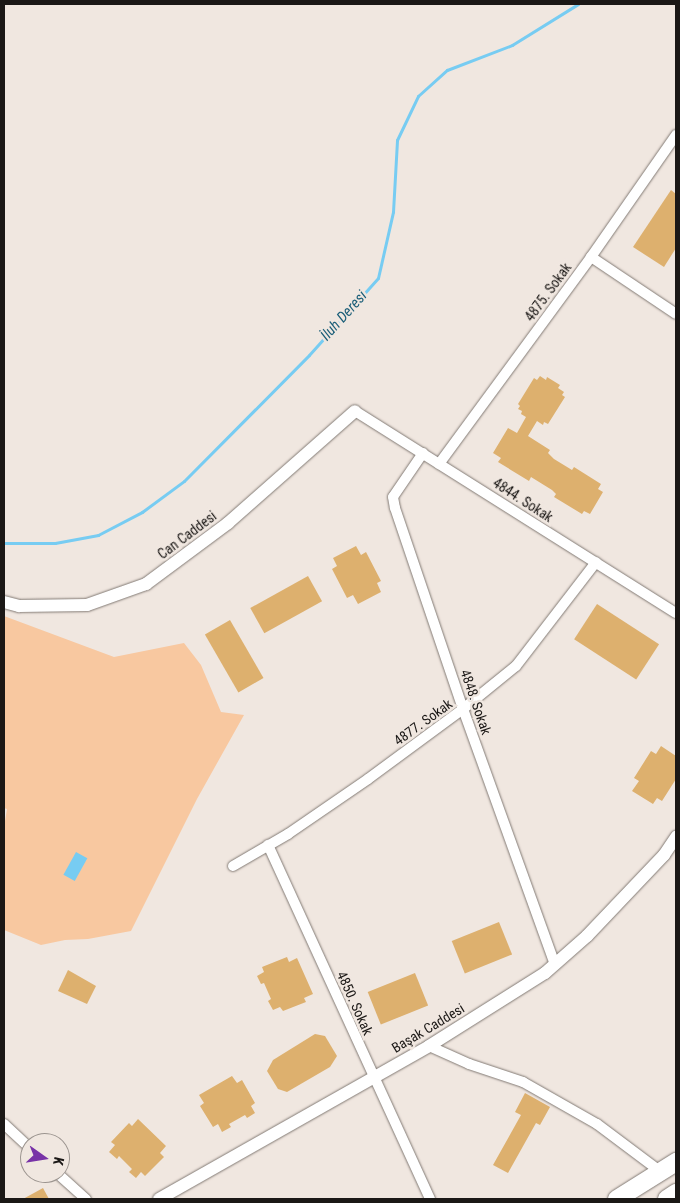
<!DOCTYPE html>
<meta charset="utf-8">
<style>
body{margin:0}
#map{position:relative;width:680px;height:1203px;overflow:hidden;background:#f0e7e0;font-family:"Roboto Condensed",sans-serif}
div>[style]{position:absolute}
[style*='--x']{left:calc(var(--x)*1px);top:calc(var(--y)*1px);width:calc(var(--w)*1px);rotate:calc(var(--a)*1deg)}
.green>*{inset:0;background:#f8c8a0}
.water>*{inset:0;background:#77ccf2;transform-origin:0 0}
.stream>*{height:3px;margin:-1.5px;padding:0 1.5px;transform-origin:1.5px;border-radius:1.5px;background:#77ccf2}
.building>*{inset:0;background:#ddb06e;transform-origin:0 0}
.roads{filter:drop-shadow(0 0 1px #827a74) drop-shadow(0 0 1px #827a74)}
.minor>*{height:10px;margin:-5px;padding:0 5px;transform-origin:5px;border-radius:5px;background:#fff}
.tertiary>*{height:12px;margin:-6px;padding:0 6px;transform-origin:6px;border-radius:6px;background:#fff}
.trunk>*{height:18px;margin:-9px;padding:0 9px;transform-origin:9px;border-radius:9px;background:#fff}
span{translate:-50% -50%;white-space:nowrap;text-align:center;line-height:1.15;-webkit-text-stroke:5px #f0e7e0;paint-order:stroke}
.street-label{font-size:14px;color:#1b1816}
.water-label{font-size:15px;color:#1b5e78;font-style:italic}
.frame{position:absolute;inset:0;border:5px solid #1b1816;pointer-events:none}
.north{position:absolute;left:20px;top:1133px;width:50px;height:50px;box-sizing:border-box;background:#f0e7e0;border:1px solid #9b948f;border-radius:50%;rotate:103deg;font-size:14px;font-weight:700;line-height:20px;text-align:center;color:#1b1816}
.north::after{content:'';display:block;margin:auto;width:18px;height:22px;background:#7833a7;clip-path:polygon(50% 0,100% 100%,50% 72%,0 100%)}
</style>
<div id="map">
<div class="green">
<i style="clip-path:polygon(4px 616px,114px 657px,184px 643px,201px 665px,221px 712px,244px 715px,197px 799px,131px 931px,88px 939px,65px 940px,41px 945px,4px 930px,4px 827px,7px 809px,4px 808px)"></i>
</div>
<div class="water">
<i style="left:76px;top:852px;width:13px;height:26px;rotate:29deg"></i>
</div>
<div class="stream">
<i style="--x:4;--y:543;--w:51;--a:0"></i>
<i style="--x:55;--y:543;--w:44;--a:-10.5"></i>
<i style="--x:98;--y:535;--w:50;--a:-27.6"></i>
<i style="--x:142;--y:512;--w:52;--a:-36.4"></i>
<i style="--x:184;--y:481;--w:177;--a:-45.2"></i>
<i style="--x:309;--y:355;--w:103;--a:-48.1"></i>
<i style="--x:378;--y:278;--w:68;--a:-77.2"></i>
<i style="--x:393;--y:212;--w:72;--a:-86.8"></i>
<i style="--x:397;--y:140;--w:49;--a:-64.5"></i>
<i style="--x:418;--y:96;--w:39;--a:-42"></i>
<i style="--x:447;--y:70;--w:70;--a:-21"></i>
<i style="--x:512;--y:45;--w:78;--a:-31.8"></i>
</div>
<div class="building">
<i style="clip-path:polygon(671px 190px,676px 194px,676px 248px,664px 267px,633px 247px)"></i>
<i style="clip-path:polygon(540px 376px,546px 380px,547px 377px,560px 385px,558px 388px,564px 392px,562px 395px,565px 397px,548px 424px,544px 422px,543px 425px,537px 421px,528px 436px,550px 450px,548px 453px,554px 459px,572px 470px,574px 467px,601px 484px,598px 489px,603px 492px,590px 514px,584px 511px,582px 514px,554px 497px,556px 494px,552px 490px,531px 477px,529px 481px,498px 462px,501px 458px,493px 453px,508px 428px,517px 433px,526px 417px,521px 414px,522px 411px,518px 409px,520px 406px,518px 404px,534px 378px,537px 380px)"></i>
<i style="clip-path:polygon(356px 546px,361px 555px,366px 552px,381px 581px,377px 583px,381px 592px,358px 604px,353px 595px,347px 598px,332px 569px,337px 566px,333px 558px)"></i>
<i style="left:308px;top:576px;width:29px;height:66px;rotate:61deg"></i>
<i style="left:597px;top:604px;width:74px;height:42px;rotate:33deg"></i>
<i style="left:230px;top:620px;width:67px;height:29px;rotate:60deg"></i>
<i style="clip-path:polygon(661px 746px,676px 756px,676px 779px,662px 801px,657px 798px,653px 804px,632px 791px,639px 781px,634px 778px,651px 751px,656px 754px)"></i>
<i style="left:499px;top:922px;width:35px;height:51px;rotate:68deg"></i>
<i style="clip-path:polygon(287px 957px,289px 962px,297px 958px,313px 994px,304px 998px,306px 1002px,283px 1011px,280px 1007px,273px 1010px,268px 1001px,271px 999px,264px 983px,261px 984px,257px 976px,264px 972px,262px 967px)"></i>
<i style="clip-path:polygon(68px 970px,96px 986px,87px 1004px,58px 991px)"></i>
<i style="left:415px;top:973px;width:35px;height:51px;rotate:68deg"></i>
<i style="clip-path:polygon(315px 1034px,325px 1036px,337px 1056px,330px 1067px,287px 1092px,278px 1089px,267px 1071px,273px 1060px)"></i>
<i style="clip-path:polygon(232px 1076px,237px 1083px,242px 1080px,255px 1103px,251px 1106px,255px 1113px,247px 1118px,245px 1115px,229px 1124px,231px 1127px,222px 1132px,218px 1124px,213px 1127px,200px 1106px,204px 1103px,199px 1095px)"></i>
<i style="clip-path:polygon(525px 1093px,550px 1107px,540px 1125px,536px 1123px,508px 1173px,493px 1165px,521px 1115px,515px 1112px)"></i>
<i style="clip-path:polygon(138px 1119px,166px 1146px,160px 1153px,164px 1157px,145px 1176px,141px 1172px,136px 1178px,129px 1172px,132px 1169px,119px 1156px,117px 1159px,109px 1152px,115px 1145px,111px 1142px,129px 1123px,132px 1126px)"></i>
<i style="clip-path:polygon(43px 1188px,49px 1199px,23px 1199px)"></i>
</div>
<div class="roads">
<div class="minor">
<i style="--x:591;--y:257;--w:102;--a:33.8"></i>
<i style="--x:355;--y:411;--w:379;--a:32.2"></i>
<i style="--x:423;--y:453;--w:53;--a:124.3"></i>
<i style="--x:393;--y:497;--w:11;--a:80"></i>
<i style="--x:395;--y:508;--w:212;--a:71.3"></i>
<i style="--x:463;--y:709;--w:271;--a:70.2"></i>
<i style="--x:439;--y:464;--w:257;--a:-53.7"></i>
<i style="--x:591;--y:257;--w:149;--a:-55.1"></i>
<i style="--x:268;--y:845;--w:389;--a:65.4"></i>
<i style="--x:233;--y:866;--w:64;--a:-30.2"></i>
<i style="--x:288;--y:834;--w:97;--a:-34.5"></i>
<i style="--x:368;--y:779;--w:118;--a:-36.4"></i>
<i style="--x:463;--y:709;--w:68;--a:-39.1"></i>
<i style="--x:516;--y:666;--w:131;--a:-52.4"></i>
<i style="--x:429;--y:1046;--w:44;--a:24.2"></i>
<i style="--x:469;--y:1064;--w:57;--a:18.4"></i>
<i style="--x:523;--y:1082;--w:85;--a:29.6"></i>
<i style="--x:597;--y:1124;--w:80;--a:36.9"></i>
<i style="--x:4;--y:1124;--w:35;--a:43"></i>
<i style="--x:57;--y:1173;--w:39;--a:42"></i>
</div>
<div class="tertiary">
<i style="--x:4;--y:602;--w:16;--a:15"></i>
<i style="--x:19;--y:606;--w:68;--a:-0.8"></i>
<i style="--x:87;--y:605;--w:63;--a:-19.6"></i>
<i style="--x:146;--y:584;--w:102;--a:-36.6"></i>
<i style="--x:228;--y:523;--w:169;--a:-41.4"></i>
<i style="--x:159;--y:1199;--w:310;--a:-29.5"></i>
<i style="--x:429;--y:1046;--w:137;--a:-32.2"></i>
<i style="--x:545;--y:973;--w:56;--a:-41.4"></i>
<i style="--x:587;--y:936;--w:112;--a:-46.5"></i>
<i style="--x:664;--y:855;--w:22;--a:-56"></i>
</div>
<div class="trunk">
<i style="--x:617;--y:1199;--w:70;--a:-32.1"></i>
<i style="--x:667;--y:1199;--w:11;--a:-34"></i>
</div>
</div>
<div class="street-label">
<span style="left:548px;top:292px;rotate:-54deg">4875. Sokak</span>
<span style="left:523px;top:500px;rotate:33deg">4844. Sokak</span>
<span style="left:187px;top:535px;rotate:-37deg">Can Caddesi</span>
<span style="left:476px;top:702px;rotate:71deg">4848. Sokak</span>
<span style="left:423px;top:722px;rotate:-36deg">4877. Sokak</span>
<span style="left:355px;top:1003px;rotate:66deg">4850. Sokak</span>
<span style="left:428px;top:1028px;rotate:-31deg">Başak Caddesi</span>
</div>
<div class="water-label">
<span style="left:344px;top:316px;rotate:-48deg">İluh Deresi</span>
</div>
<div class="frame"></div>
<div class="north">K</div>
</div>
